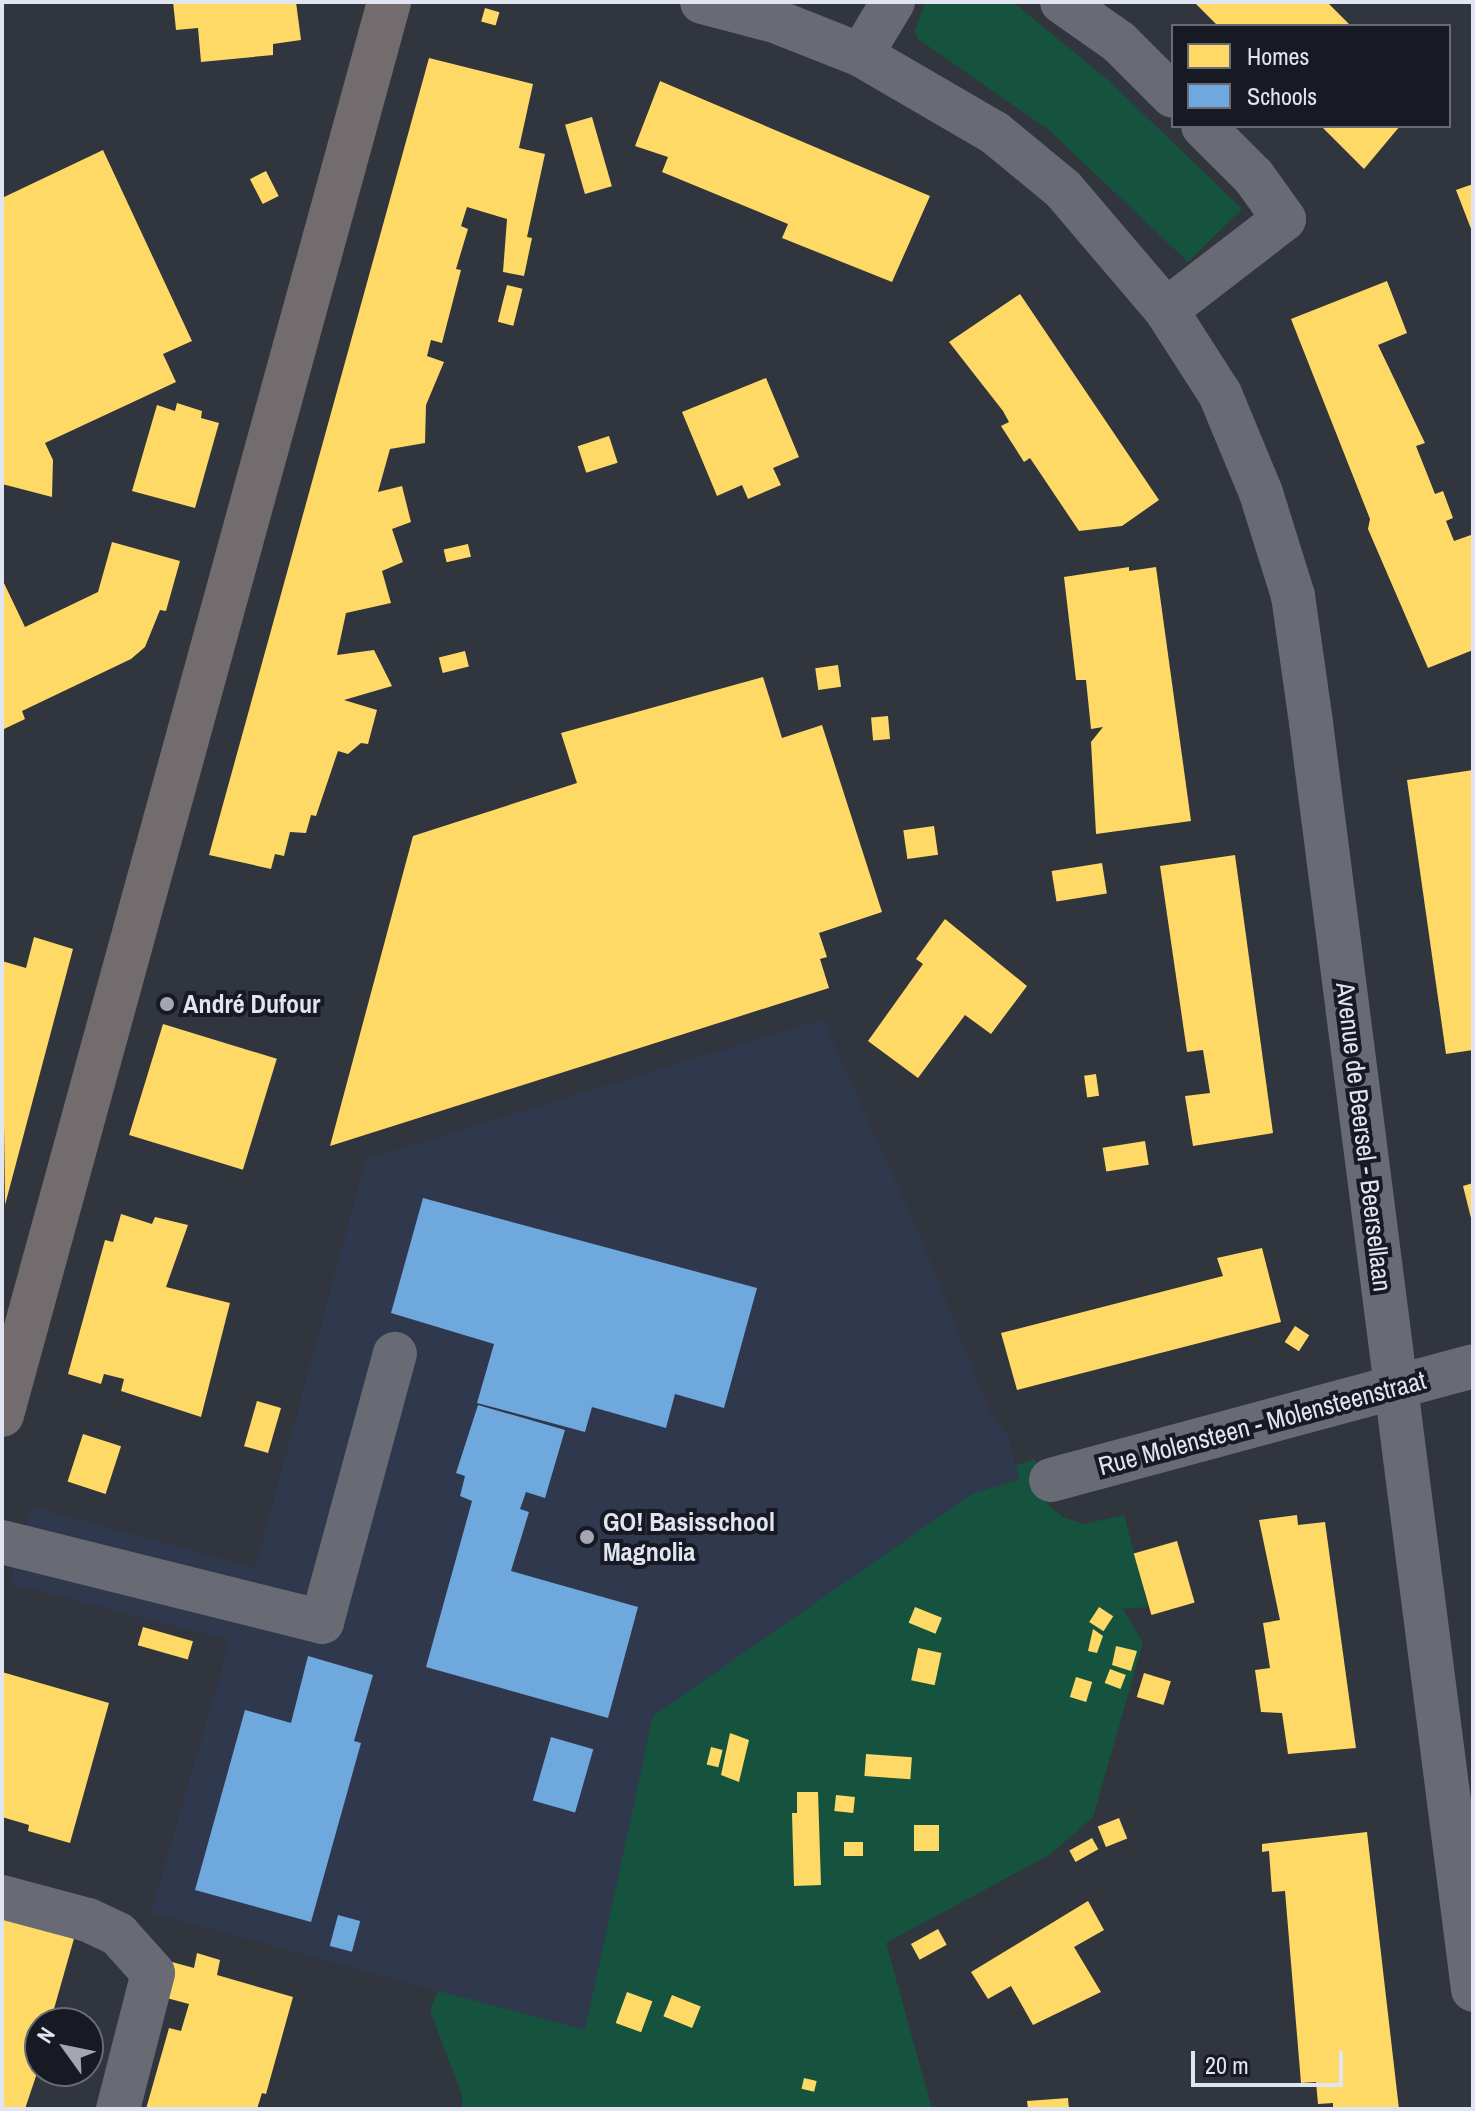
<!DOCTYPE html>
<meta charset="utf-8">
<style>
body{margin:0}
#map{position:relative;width:1475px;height:2111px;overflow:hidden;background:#31353e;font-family:"Archivo Narrow",sans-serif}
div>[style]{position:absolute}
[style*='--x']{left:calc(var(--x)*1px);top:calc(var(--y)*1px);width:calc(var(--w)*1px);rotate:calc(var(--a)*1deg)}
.built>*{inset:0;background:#30384d}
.green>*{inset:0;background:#15533f}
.homes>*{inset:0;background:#ffd966;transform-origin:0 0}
.schools>*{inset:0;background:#6fa8dc;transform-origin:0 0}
.minor>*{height:44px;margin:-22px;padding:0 22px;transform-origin:22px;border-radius:22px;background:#686b73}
.major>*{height:44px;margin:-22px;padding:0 22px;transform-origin:22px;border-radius:22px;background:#726c6e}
.dots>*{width:22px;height:22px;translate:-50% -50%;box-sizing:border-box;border:4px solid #171a22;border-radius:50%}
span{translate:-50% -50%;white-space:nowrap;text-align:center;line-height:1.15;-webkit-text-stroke:8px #171a22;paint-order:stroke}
.poi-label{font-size:26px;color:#e1e5f1;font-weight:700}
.left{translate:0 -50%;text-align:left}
.street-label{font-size:26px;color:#e1e5f1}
.frame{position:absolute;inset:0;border:4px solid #e1e5f1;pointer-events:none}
.legend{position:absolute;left:1171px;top:24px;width:280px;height:104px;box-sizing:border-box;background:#171a22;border:2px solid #686b75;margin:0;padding:10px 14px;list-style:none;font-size:24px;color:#e1e5f1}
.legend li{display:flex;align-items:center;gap:16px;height:40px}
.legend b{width:40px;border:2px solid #686b75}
.north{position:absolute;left:24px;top:2007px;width:80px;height:80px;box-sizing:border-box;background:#171a22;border:2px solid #686b75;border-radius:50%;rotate:303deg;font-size:22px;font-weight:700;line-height:32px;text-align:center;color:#e1e5f1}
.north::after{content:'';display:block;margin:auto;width:28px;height:36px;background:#a3a7b2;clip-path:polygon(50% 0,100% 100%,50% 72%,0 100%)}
.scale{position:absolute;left:1191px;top:2051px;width:152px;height:36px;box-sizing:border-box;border:4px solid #e1e5f1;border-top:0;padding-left:10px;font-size:24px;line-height:28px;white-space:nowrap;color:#e1e5f1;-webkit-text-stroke:6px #171a22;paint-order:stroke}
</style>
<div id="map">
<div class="built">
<i style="clip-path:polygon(823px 1019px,924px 1245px,989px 1410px,1008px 1437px,1020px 1479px,654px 1716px,585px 2031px,151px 1913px,230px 1640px,10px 1584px,31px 1506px,255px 1568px,366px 1159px)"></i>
</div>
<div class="green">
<i style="clip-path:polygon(925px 2px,1011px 2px,1019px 7px,1108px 80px,1242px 209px,1188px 262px,1049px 130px,918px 39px,915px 31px)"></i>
<i style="clip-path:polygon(1035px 1459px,1048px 1505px,1063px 1517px,1084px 1524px,1124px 1515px,1148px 1607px,1123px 1609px,1143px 1643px,1093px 1817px,1051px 1854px,886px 1943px,932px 2109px,462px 2109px,462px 2095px,430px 2011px,438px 1991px,585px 2030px,653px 1716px,972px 1494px,1020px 1479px,1016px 1465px)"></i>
</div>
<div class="homes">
<i style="clip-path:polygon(173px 2px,296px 2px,301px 40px,273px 44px,273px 55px,201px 62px,198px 28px,176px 30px)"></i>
<i style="clip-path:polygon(1194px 2px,1327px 2px,1351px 26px,1218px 26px)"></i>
<i style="left:485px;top:8px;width:15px;height:14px;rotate:16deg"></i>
<i style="clip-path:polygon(429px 58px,533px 84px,519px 148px,545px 154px,527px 237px,532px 238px,524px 276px,503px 272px,507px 219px,467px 207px,461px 226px,468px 229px,456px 269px,461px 270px,442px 343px,431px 340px,427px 356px,444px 362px,426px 405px,425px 443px,390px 449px,378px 492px,402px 486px,411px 522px,392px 529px,403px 562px,382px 571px,391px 603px,346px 613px,337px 655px,374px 650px,392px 686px,344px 700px,377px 710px,368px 744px,361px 743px,348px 754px,338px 751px,316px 816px,311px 815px,306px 833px,290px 832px,284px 856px,275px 854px,271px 869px,209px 855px)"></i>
<i style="clip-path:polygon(660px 81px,930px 196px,892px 282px,782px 238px,788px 224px,662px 172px,668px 157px,635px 146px)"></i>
<i style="left:592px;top:117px;width:72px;height:28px;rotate:74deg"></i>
<i style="clip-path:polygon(1321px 126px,1400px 126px,1364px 169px)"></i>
<i style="clip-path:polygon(103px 150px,192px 341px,163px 354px,176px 382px,45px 443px,53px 460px,52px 497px,2px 484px,2px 198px)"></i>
<i style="left:266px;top:171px;width:28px;height:18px;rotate:63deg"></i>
<i style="clip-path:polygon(1473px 184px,1473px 234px,1456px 190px)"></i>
<i style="clip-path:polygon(1387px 281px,1407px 333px,1378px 345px,1425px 443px,1416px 446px,1435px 494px,1443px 491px,1453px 518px,1446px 521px,1454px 541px,1471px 535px,1473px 541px,1473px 650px,1428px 668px,1368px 529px,1370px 519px,1291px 319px)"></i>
<i style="left:507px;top:285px;width:16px;height:38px;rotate:14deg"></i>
<i style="clip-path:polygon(1020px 294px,1159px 500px,1122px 526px,1079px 531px,1030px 458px,1024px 462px,1001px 426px,1009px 422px,1003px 411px,949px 342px)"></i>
<i style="clip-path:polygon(766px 378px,799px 457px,773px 468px,781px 485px,748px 499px,742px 485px,717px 496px,682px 412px)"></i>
<i style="clip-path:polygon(177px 403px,202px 411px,201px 418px,219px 423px,195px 508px,132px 491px,157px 405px,175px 411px)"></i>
<i style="left:609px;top:436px;width:28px;height:33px;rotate:72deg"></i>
<i style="clip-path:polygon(112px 542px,180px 561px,166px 611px,160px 610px,145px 647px,131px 659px,22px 711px,25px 719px,2px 730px,2px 579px,25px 627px,98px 592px)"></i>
<i style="left:468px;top:544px;width:13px;height:25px;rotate:77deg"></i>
<i style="clip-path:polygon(1129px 567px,1129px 571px,1156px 567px,1191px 821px,1096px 834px,1091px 742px,1103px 727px,1091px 729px,1086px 680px,1076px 680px,1064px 577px)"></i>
<i style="left:465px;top:651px;width:16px;height:27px;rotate:76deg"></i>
<i style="left:838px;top:665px;width:22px;height:23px;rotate:82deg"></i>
<i style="clip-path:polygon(763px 677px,782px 738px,822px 725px,882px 912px,819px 933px,827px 957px,820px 959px,829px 988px,330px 1146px,413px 836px,577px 783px,561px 733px)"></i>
<i style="left:888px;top:716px;width:23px;height:17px;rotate:85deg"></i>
<i style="clip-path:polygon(1473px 770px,1473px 1050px,1446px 1054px,1407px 780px)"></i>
<i style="left:934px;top:826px;width:29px;height:31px;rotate:82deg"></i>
<i style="clip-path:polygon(1235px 855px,1273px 1133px,1193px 1146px,1185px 1096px,1210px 1093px,1203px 1050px,1187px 1052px,1160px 866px)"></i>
<i style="left:1102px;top:863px;width:31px;height:51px;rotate:81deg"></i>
<i style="clip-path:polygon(945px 919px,1027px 986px,991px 1034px,965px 1015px,918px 1078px,868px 1041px,923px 964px,916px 959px)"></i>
<i style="clip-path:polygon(34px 937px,73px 949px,5px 1205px,2px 961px,26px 968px)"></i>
<i style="left:163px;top:1024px;width:119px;height:116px;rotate:17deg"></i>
<i style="left:1096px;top:1074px;width:22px;height:12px;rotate:82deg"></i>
<i style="left:1145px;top:1141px;width:24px;height:43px;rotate:81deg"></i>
<i style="clip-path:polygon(1473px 1183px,1473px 1222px,1472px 1222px,1463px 1186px)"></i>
<i style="clip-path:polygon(121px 1214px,152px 1224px,155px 1217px,188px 1225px,166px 1287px,230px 1303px,201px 1417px,121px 1391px,124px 1379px,104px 1374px,101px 1384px,68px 1374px,105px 1240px,113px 1242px)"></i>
<i style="clip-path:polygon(1262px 1248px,1281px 1322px,1017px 1390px,1001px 1333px,1223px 1276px,1217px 1258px)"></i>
<i style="left:1295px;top:1326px;width:17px;height:19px;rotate:33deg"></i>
<i style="left:257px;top:1401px;width:25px;height:47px;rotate:16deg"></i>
<i style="left:83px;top:1434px;width:40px;height:50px;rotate:18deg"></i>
<i style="clip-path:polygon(1297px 1515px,1298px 1525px,1325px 1522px,1356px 1748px,1288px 1754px,1282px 1713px,1261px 1712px,1255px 1670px,1270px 1668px,1263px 1623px,1280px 1620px,1259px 1520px)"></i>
<i style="left:1177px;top:1541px;width:64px;height:45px;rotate:74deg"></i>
<i style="left:915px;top:1607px;width:29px;height:17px;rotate:22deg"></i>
<i style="left:1099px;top:1607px;width:17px;height:18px;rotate:33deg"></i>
<i style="left:143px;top:1627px;width:52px;height:19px;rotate:16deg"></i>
<i style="clip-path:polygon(1093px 1629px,1103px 1636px,1097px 1653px,1088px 1651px)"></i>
<i style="clip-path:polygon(1116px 1646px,1137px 1651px,1131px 1671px,1112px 1665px)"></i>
<i style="left:918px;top:1648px;width:24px;height:33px;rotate:12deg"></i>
<i style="left:1110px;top:1669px;width:17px;height:15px;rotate:21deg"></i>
<i style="clip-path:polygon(2px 1672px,109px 1703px,70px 1843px,28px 1831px,29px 1825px,2px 1817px)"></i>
<i style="left:1144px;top:1673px;width:28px;height:25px;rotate:17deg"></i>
<i style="left:1076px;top:1677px;width:17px;height:21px;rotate:17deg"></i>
<i style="clip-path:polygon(730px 1733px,749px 1740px,739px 1782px,721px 1775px)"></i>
<i style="left:711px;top:1747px;width:12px;height:18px;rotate:14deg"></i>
<i style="left:866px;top:1754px;width:46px;height:22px;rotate:4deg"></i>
<i style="clip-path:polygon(797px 1792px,818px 1792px,821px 1885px,794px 1886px,792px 1813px,797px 1813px)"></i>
<i style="left:836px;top:1795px;width:19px;height:16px;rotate:6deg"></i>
<i style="left:1119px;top:1818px;width:22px;height:23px;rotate:68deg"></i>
<i style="left:914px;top:1825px;width:25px;height:26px"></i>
<i style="clip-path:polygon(1367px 1832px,1399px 2109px,1333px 2109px,1333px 2103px,1318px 2104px,1316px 2082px,1301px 2083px,1285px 1891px,1272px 1892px,1269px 1851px,1262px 1852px,1262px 1844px)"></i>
<i style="left:1092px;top:1838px;width:13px;height:26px;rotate:61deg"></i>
<i style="left:844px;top:1842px;width:19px;height:14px"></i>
<i style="clip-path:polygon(1088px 1901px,1104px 1930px,1074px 1947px,1101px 1992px,1033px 2025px,1011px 1986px,988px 1999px,971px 1972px)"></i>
<i style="clip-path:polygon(2px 1915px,75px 1935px,50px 2023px,40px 2023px,40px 2064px,25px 2109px,2px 2109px)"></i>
<i style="left:938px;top:1929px;width:18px;height:31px;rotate:61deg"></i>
<i style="clip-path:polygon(197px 1953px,220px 1960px,217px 1975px,293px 1997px,266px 2094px,262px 2093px,257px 2109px,146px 2109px,169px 2028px,181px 2031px,189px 2004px,163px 1997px,172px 1962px,194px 1968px)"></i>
<i style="left:627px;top:1992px;width:27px;height:33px;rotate:20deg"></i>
<i style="left:672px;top:1995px;width:31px;height:23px;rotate:22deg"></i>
<i style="left:804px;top:2078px;width:13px;height:11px;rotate:13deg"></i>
<i style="clip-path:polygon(1068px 2098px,1069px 2109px,1028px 2109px,1027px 2101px)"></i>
</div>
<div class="schools">
<i style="clip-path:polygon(423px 1198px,757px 1288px,724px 1408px,675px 1394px,666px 1428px,592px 1407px,585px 1432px,477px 1403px,494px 1344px,391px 1313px)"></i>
<i style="clip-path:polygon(478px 1405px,565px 1430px,545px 1498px,526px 1492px,520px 1509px,529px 1512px,511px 1571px,638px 1607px,608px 1718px,426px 1667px,472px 1501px,460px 1496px,465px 1476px,456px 1473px)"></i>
<i style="clip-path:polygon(308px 1656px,373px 1675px,354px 1741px,361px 1743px,311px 1922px,195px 1890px,245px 1710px,291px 1723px)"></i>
<i style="left:551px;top:1737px;width:44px;height:66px;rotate:16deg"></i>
<i style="left:338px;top:1915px;width:23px;height:32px;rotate:15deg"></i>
</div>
<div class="minor">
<i style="--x:702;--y:2;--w:75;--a:14.6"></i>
<i style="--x:775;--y:21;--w:92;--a:21.6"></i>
<i style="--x:861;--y:55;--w:155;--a:30.2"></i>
<i style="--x:995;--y:133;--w:88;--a:39.5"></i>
<i style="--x:1063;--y:189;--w:159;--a:49.6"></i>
<i style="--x:1166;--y:310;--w:100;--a:57.3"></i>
<i style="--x:1220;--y:394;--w:107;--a:67.5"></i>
<i style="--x:1261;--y:493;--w:108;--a:72.7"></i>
<i style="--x:1293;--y:596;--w:128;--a:81.9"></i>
<i style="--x:1311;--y:723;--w:1277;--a:82.71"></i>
<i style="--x:1062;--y:2;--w:70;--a:35.1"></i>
<i style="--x:1119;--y:42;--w:76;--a:45"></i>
<i style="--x:861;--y:55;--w:62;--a:-58.9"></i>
<i style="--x:1166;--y:310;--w:149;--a:-37.6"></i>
<i style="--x:1284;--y:219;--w:52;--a:-125.5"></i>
<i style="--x:1254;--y:177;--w:72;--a:-135"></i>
<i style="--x:1051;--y:1480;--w:437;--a:-15.1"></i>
<i style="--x:2;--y:1542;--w:330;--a:14"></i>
<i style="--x:322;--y:1622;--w:278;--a:-74.8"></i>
<i style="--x:2;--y:1897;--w:89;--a:15"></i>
<i style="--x:88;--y:1920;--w:33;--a:25"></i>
<i style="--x:118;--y:1934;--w:52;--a:48.1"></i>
<i style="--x:153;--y:1973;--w:140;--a:104.4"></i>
</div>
<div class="major">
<i style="--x:2;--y:1415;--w:1465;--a:-74.68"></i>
</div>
<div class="dots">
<i style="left:167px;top:1004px;background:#a3a7b2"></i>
<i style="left:587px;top:1537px;background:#a3a7b2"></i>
</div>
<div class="poi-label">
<span class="left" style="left:183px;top:1004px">André Dufour</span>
<span class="left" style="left:603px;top:1537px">GO! Basisschool<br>Magnolia</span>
</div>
<div class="street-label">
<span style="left:1364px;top:1137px;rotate:83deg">Avenue de Beersel - Beersellaan</span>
<span style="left:1262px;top:1423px;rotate:-15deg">Rue Molensteen - Molensteenstraat</span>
</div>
<div class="frame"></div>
<ul class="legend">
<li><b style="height:22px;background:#ffd966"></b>Homes</li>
<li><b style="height:22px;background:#6fa8dc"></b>Schools</li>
</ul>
<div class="north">N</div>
<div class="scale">20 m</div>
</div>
